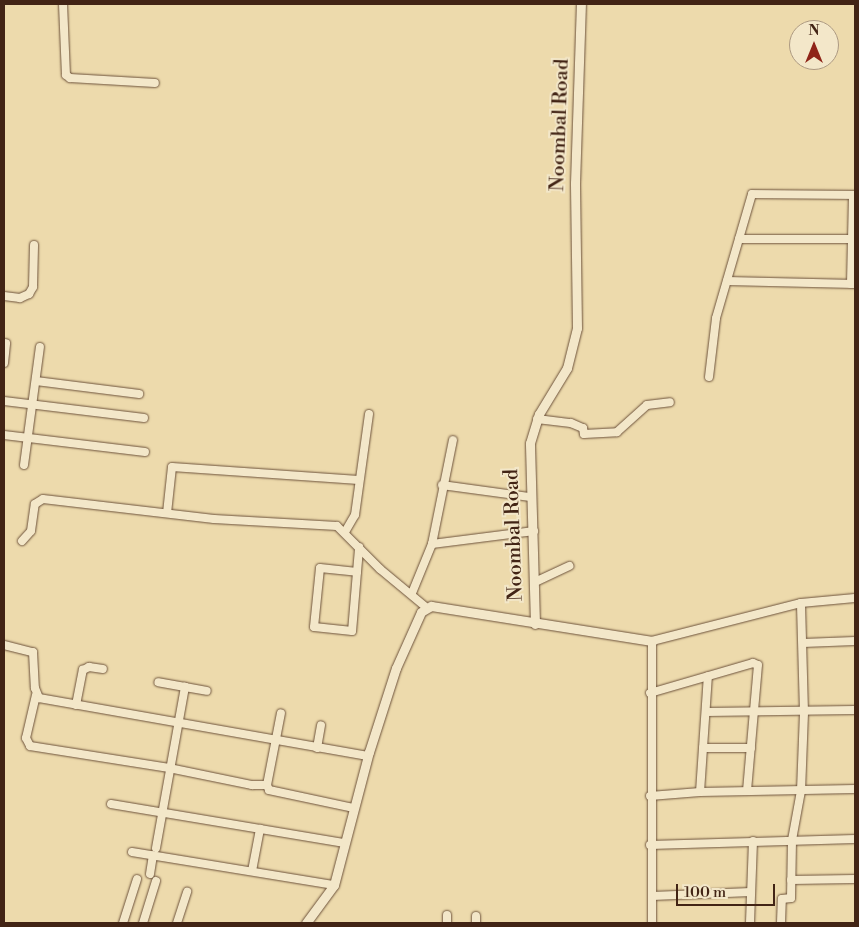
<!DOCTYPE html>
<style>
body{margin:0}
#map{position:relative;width:859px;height:927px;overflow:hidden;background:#eddaac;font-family:"Libre Bodoni",serif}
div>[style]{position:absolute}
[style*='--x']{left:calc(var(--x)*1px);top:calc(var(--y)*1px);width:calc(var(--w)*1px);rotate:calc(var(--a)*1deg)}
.roads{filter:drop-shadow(0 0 1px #6d523b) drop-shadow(0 0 1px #6d523b)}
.minor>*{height:8px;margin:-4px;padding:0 4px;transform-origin:4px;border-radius:4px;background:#f3e7c9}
.tertiary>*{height:9px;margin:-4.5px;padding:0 4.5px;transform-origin:4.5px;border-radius:4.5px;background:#f3e7c9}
span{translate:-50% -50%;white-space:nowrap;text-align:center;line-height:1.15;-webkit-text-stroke:4px #f3e7c9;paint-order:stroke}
.street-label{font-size:20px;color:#422415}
.frame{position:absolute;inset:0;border:5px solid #422415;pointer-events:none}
.north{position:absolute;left:789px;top:20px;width:50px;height:50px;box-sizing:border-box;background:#f3e7c9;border:1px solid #ac9981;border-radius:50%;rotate:0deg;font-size:14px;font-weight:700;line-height:20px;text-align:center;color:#422415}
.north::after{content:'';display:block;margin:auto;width:18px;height:22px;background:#8f2418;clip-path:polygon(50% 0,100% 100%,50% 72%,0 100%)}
.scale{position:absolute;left:676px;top:884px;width:99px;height:22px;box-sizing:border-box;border:2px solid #422415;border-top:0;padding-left:6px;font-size:15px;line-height:18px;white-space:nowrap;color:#422415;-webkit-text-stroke:4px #f3e7c9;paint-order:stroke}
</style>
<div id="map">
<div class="roads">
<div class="minor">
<i style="--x:63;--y:4;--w:71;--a:87.6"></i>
<i style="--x:66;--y:75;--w:5;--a:37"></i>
<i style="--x:70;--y:78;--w:85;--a:3.4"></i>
<i style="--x:739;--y:239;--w:113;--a:0"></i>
<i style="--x:727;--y:281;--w:128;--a:1.3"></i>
<i style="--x:851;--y:284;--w:89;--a:-88.7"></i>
<i style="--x:4;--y:296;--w:16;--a:7"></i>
<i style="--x:20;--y:298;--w:10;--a:-24"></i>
<i style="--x:29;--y:294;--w:8;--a:-60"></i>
<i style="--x:33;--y:287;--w:42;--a:-88.6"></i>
<i style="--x:4;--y:363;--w:20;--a:-84"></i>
<i style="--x:709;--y:377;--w:59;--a:-83.2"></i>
<i style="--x:716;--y:318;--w:129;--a:-73.8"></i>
<i style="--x:752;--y:194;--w:103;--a:0.6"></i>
<i style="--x:36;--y:381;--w:104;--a:7.2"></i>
<i style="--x:4;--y:401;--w:141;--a:6.9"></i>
<i style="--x:537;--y:419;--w:34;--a:7"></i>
<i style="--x:571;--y:423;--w:13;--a:23"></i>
<i style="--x:583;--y:428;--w:6;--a:81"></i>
<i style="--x:584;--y:434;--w:33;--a:-3"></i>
<i style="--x:617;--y:432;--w:40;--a:-42"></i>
<i style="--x:647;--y:405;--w:23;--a:-7"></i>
<i style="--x:4;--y:435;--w:142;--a:6.9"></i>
<i style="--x:24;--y:465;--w:119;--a:-82.3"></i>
<i style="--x:442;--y:485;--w:89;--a:7.8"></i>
<i style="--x:167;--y:513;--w:46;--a:-83.8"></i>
<i style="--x:172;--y:467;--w:187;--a:4"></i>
<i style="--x:345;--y:532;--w:20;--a:-60"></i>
<i style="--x:355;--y:515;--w:102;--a:-82.1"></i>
<i style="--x:22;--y:541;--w:13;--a:-48"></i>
<i style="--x:31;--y:531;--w:27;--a:-82"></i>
<i style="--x:35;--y:504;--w:9;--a:-32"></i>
<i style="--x:43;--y:499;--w:172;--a:6.7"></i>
<i style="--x:214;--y:519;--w:123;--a:3.3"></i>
<i style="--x:337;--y:526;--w:61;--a:45"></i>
<i style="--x:380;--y:569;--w:61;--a:39.7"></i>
<i style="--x:432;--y:544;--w:103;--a:-7.3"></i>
<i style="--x:357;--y:572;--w:59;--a:94.8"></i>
<i style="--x:352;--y:631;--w:38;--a:-174"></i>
<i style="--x:314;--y:627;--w:59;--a:-84.2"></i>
<i style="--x:320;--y:568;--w:37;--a:6"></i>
<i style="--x:357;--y:572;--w:25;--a:-85"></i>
<i style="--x:535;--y:582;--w:38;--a:-25"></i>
<i style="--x:412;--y:593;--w:53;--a:-67.8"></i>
<i style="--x:432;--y:544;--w:106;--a:-78.6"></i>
<i style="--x:803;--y:643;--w:52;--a:-2.2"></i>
<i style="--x:4;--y:645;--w:30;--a:14"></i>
<i style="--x:33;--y:652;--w:36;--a:87"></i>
<i style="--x:35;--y:688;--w:11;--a:68"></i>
<i style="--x:39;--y:698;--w:334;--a:10"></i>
<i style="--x:185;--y:687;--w:22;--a:10"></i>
<i style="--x:650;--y:693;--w:107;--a:-16.2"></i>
<i style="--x:753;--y:663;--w:5;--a:22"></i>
<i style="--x:758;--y:665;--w:126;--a:95"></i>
<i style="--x:36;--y:695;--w:44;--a:103.1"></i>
<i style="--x:26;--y:738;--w:9;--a:63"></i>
<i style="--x:30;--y:746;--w:141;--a:9"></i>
<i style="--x:169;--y:768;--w:85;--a:11.6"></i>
<i style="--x:252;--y:785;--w:15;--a:0"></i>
<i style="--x:267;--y:785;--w:73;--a:-79"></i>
<i style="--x:76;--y:705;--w:36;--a:-79"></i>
<i style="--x:83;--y:670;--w:7;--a:-27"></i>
<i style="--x:89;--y:667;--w:14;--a:8"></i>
<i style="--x:706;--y:712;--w:149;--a:-0.8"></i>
<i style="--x:317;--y:748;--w:23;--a:-80"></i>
<i style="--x:703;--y:748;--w:48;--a:0"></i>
<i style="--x:267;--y:785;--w:5;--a:68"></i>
<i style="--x:269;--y:790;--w:87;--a:12"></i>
<i style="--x:700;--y:792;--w:116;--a:-86.1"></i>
<i style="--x:650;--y:796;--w:50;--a:-4.6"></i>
<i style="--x:700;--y:792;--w:155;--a:-1.1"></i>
<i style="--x:111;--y:804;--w:237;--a:9.5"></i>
<i style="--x:650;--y:845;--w:205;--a:-1.7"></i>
<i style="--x:156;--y:848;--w:164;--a:-79.8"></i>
<i style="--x:185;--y:687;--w:27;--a:-170"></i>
<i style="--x:132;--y:852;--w:205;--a:9.3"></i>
<i style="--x:252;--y:871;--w:43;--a:-79.2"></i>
<i style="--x:150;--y:874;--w:19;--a:-81"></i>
<i style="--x:791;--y:880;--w:64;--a:-0.9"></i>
<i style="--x:652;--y:896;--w:99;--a:-2.3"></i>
<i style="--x:123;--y:923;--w:46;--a:-72.3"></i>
<i style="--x:143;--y:923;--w:44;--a:-72.8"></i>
<i style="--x:177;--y:923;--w:33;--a:-72"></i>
<i style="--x:447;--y:923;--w:8;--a:-90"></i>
<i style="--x:476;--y:923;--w:7;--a:-90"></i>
<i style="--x:652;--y:923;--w:282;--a:-90"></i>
<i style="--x:652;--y:641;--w:154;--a:-14.3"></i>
<i style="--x:801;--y:603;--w:54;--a:-5.3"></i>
<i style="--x:750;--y:923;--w:82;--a:-87.9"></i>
<i style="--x:781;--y:923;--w:24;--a:-88"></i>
<i style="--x:782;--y:899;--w:9;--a:-6"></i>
<i style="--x:791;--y:898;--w:58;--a:-89"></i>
<i style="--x:792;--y:840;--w:50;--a:-79.6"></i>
<i style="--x:801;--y:791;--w:79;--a:-87.8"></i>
<i style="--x:804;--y:712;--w:109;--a:-91.6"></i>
</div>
<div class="tertiary">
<i style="--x:535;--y:624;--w:181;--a:-91.6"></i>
<i style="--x:530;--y:443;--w:30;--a:-73"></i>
<i style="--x:539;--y:414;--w:54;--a:-58.7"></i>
<i style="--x:567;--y:368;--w:41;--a:-76"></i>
<i style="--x:577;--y:328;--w:145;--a:-90.8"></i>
<i style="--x:575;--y:183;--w:179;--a:-88.1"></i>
<i style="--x:306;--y:923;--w:47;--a:-53.6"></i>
<i style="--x:334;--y:885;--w:138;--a:-75.3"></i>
<i style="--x:369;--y:752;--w:88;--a:-72.2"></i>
<i style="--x:396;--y:668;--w:61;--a:-65.9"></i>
<i style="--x:421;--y:612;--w:12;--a:-31"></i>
<i style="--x:431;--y:606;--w:224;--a:9"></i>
</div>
</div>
<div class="street-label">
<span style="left:560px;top:125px;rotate:-88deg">Noombal Road</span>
<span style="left:514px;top:535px;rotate:-92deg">Noombal Road</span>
</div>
<div class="frame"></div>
<div class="north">N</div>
<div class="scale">100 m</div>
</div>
